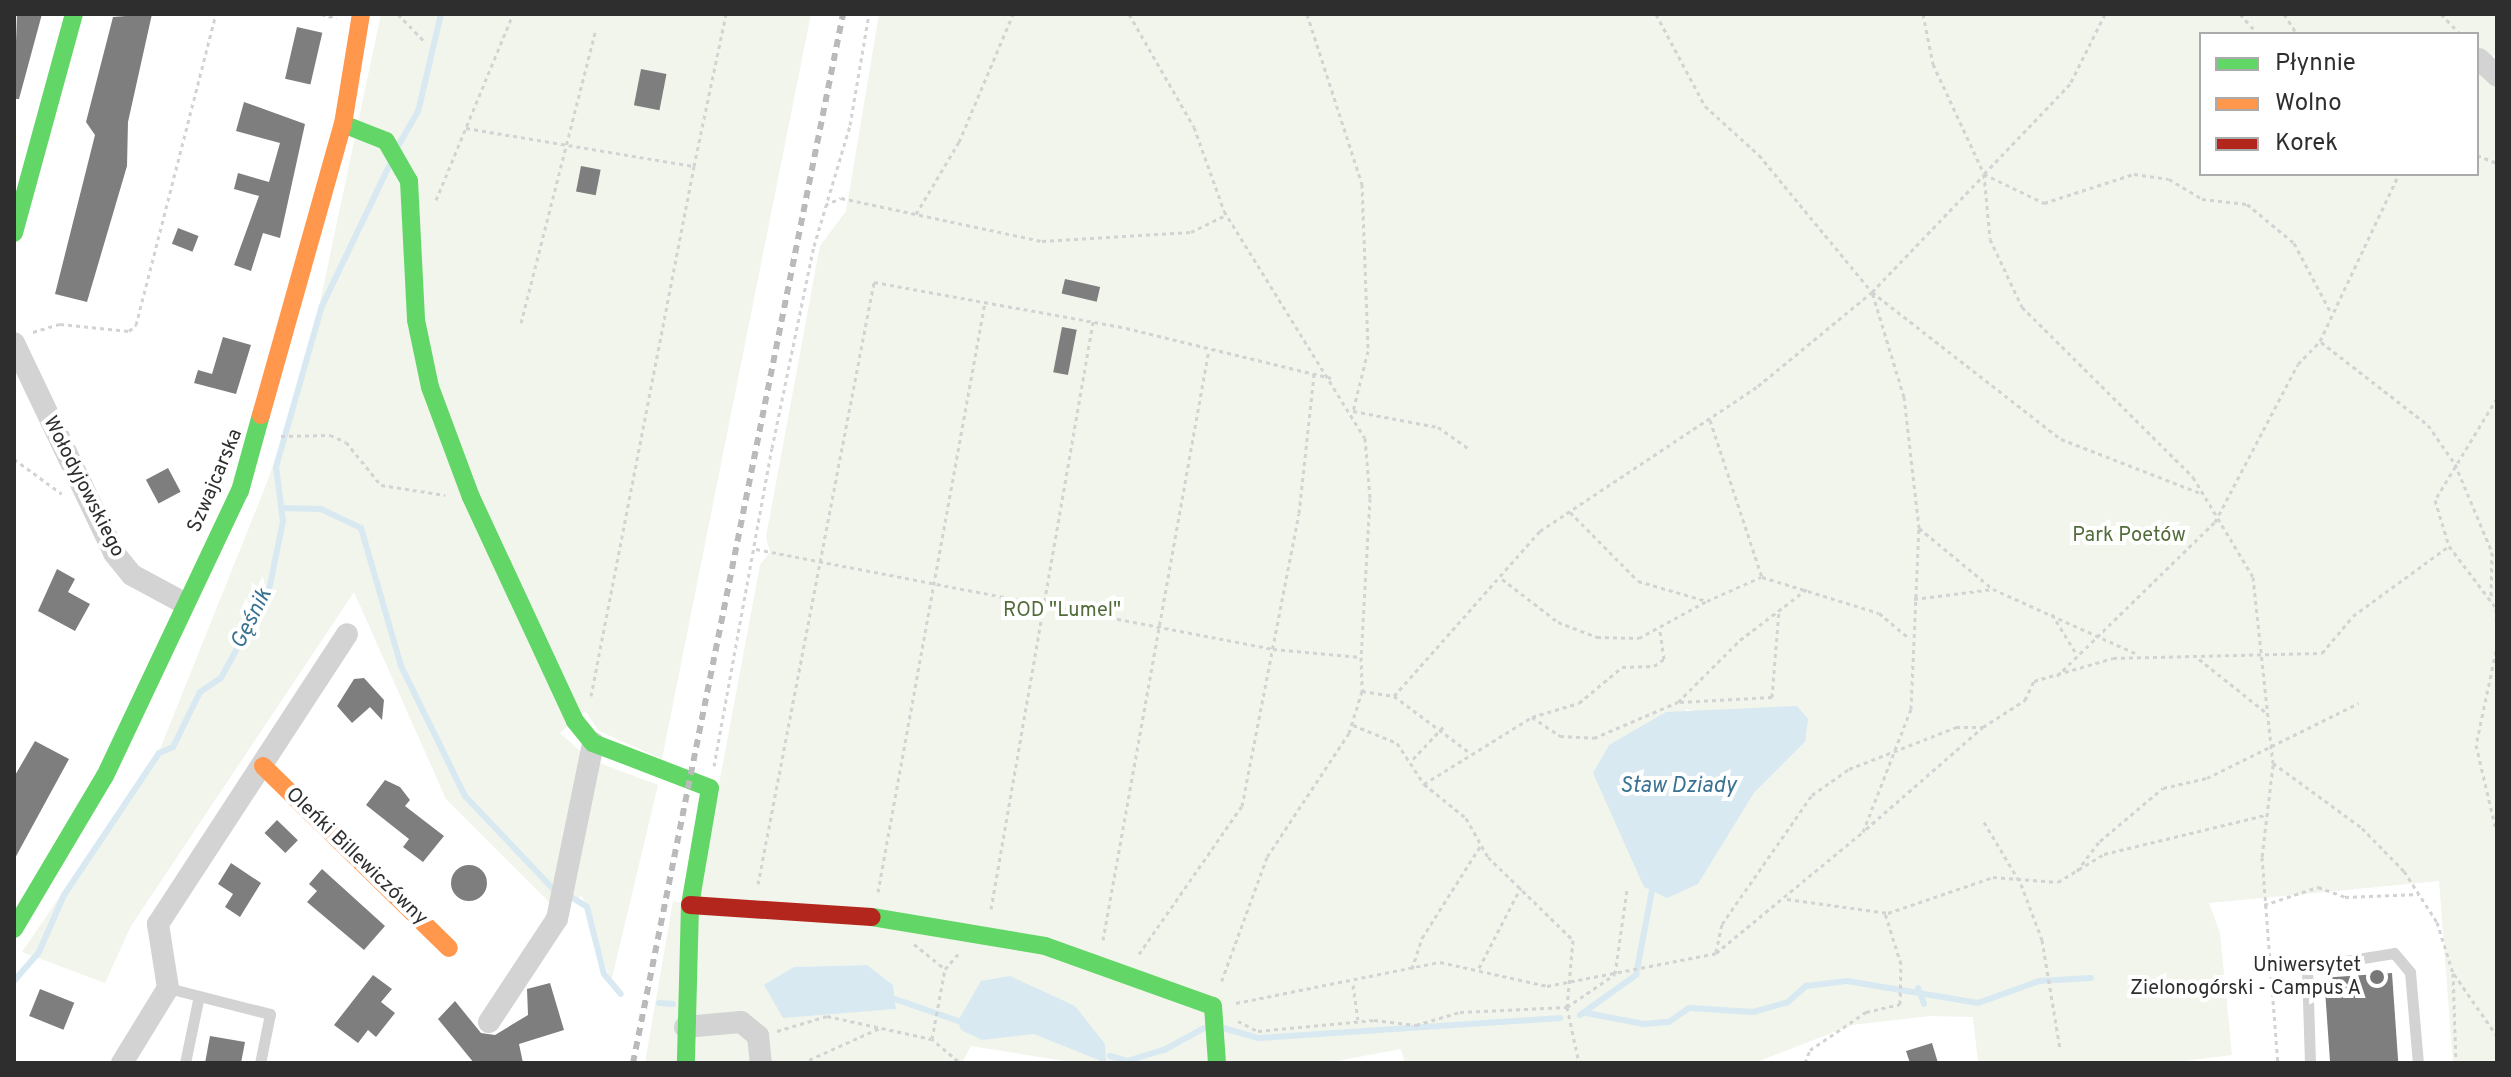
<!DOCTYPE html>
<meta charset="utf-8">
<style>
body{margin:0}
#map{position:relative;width:2511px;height:1077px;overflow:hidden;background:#fff;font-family:Overpass,sans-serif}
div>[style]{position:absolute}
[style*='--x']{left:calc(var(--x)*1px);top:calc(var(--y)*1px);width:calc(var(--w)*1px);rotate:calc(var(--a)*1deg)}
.green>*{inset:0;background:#f1f5eb}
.water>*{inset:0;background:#d8e9f2}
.stream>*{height:6px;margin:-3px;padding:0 3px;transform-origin:3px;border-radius:3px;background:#d8e9f2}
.building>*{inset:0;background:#7e7e7e;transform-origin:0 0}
.round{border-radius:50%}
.path>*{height:3px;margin-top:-1.5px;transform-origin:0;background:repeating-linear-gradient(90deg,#d3d3d3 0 4px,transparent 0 8px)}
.lane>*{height:11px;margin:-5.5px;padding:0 5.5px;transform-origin:5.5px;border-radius:5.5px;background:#d3d3d3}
.street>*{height:22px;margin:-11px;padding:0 11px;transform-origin:11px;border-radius:11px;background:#d3d3d3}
.fast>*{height:18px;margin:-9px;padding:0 9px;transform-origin:9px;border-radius:9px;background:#63d668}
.slow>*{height:18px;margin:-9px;padding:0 9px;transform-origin:9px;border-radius:9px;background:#ff974d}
.jam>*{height:18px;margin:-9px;padding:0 9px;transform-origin:9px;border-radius:9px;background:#b3261e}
.rail>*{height:6px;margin-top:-3px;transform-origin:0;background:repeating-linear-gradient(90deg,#bababa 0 8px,transparent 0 14px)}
.dots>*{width:22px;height:22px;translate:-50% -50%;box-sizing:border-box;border:4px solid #fff;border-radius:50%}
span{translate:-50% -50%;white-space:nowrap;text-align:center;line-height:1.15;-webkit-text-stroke:8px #fff;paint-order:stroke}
.street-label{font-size:20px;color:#2e2e2e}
.park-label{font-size:20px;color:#526b3a}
.poi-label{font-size:20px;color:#2e2e2e}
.right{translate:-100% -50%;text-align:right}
.water-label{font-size:22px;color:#3a7292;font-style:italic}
.frame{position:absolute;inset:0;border:16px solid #2e2e2e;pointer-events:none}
.legend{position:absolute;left:2199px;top:32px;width:280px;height:144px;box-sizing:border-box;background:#fff;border:2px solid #ababab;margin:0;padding:10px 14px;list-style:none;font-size:24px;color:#2e2e2e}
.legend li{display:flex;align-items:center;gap:16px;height:40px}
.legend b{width:40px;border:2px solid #ababab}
</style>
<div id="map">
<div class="green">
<i style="clip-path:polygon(381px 14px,811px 14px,662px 759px,599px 731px,585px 711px,560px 733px,589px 759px,658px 785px,611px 982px,582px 896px,554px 907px,446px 799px,354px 592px,131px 926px,105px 983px,22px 952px,160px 749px,266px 485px,304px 378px)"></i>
<i style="clip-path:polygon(evenodd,879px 14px,2497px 14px,2497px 54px,2491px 57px,2497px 62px,2497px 1063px,2453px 1063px,2439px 881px,2209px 903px,2220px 933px,2232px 1055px,2168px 1063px,1978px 1063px,1973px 1017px,1930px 1016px,1852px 1025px,1754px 1063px,1405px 1063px,1401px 1049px,1326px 1063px,1077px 1063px,971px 1046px,962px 1063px,694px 1063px,695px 913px,760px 565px,770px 552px,766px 537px,815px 272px,820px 246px,846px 211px,879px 14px,2201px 34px,2477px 34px,2477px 174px,2201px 174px,2201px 34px,879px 14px,1686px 709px,1805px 742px,1754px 793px,1698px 884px,1644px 887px,1634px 856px,1686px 709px,879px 14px,867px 965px,893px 985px,896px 1009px,783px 1017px,780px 978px,795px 967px,867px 965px)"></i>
<i style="clip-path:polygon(673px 901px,687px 904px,683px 1063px,645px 1063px)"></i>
</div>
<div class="water">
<i style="clip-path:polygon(1797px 706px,1808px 719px,1805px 742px,1754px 793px,1698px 884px,1667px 898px,1644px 887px,1593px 773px,1609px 745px,1666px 712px)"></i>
<i style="clip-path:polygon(867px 965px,893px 985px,896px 1009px,783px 1018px,764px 985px,794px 967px)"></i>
<i style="clip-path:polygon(1010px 976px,1075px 1006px,1105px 1044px,1106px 1063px,1034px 1034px,982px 1040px,961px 1030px,958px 1021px,981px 981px)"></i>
</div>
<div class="stream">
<i style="--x:398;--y:146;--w:39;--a:-60"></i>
<i style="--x:418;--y:112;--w:101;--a:-76.8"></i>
<i style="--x:281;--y:508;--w:40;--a:1.4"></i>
<i style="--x:321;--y:509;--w:44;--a:25.4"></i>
<i style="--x:361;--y:528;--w:144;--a:73.8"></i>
<i style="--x:401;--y:666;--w:145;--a:63.8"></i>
<i style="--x:465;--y:796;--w:134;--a:46.5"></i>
<i style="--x:568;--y:895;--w:22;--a:32"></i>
<i style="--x:587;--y:907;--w:69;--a:75.8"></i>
<i style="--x:604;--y:974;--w:26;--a:50"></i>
<i style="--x:14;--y:981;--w:38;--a:-49"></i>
<i style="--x:39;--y:952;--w:62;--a:-66.3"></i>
<i style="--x:64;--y:895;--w:171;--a:-56.2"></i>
<i style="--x:159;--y:753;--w:15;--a:-23"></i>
<i style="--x:173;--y:747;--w:61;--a:-63.9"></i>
<i style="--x:200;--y:692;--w:25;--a:-34"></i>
<i style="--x:221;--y:678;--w:100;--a:-61.4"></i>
<i style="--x:269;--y:590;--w:70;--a:-78.5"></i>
<i style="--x:283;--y:521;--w:54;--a:-97.4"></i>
<i style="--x:276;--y:467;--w:167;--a:-74.1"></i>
<i style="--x:322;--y:306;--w:155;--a:-64.4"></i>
<i style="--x:1918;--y:988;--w:17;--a:69"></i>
<i style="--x:895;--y:999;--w:67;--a:19.2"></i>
<i style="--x:659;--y:1003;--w:14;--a:4"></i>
<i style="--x:1586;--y:1013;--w:59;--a:10.7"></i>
<i style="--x:1644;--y:1024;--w:25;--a:-5"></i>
<i style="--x:1669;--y:1022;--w:24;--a:-35"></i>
<i style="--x:1689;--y:1008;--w:64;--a:3.6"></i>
<i style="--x:1753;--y:1012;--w:36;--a:-16"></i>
<i style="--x:1788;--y:1002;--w:24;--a:-42"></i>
<i style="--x:1806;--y:986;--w:41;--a:-7"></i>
<i style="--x:1847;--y:981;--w:133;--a:9.5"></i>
<i style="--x:1978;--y:1003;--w:65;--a:-19.8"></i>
<i style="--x:2039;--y:981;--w:52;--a:-3.3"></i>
<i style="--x:1580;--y:1015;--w:69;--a:-35.5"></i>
<i style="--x:1636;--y:975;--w:86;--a:-79.3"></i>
<i style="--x:1223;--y:1028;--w:37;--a:16"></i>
<i style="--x:1259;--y:1038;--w:302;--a:-3.8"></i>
<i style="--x:1110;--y:1056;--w:18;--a:16"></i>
<i style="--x:1127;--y:1061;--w:39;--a:-17"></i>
<i style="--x:1164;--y:1050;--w:46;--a:-28.8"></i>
</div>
<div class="building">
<i style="clip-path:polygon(17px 14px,42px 14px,19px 99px,14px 99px)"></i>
<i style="clip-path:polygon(152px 14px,128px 122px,127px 166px,87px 302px,55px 294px,95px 135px,86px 122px,113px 17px)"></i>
<i style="left:297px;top:27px;width:26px;height:53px;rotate:13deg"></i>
<i style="left:641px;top:69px;width:26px;height:37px;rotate:11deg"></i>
<i style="clip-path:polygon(244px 102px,305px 124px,280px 238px,263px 233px,251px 271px,234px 265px,259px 196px,234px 189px,238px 173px,269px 182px,280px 143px,236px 131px)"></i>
<i style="left:581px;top:166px;width:20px;height:26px;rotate:11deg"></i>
<i style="left:178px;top:228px;width:22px;height:17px;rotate:21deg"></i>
<i style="left:1065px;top:279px;width:36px;height:15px;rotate:13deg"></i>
<i style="left:1062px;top:327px;width:15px;height:46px;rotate:11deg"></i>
<i style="clip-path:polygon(223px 337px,251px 345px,236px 394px,194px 383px,198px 370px,212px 374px)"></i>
<i style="left:168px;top:468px;width:27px;height:25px;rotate:62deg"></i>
<i style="clip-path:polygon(57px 569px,75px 579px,68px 592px,90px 604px,75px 631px,38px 611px)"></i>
<i style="clip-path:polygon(364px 678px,384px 700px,382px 720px,370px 707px,352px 723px,337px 706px,354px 679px)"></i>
<i style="clip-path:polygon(35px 741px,69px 759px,14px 860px,14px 777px)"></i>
<i style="clip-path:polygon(385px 780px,400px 787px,410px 800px,405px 806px,444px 836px,423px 862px,403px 847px,409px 839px,366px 805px)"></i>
<i style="left:277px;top:820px;width:29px;height:18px;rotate:44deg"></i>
<i style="clip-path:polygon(231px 863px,261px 883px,240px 917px,225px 907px,233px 894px,218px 884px)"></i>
<i class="round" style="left:451px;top:865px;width:36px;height:36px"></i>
<i style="clip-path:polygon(322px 869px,385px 926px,364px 950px,307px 902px,317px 891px,309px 884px)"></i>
<i style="left:2392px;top:973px;width:90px;height:68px;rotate:86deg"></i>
<i style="clip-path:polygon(373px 975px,392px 989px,381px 1002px,395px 1013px,376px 1037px,368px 1030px,358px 1043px,334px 1025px)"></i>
<i style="clip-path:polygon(550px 983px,564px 1030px,519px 1044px,523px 1063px,474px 1063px,438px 1019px,455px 1001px,481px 1033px,495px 1035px,528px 1015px,527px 989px)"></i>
<i style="left:40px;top:989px;width:37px;height:29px;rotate:22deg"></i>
<i style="clip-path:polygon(210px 1036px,245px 1042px,241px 1063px,205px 1063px)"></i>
<i style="clip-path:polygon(1932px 1043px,1938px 1063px,1910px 1063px,1906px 1051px)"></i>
</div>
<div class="path">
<i style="--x:321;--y:14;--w:16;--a:15"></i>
<i style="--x:398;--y:14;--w:40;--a:46"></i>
<i style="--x:1129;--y:14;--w:130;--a:60.1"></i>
<i style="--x:1194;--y:127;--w:89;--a:70.3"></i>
<i style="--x:1224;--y:211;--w:267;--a:58.2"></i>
<i style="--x:1365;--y:438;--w:60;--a:85.2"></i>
<i style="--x:1370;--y:498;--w:159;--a:93.2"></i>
<i style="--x:1307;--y:14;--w:179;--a:72.1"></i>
<i style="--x:1362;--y:184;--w:167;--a:87.9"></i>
<i style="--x:1368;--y:351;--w:62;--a:104"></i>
<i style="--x:1353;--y:411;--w:86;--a:10.7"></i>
<i style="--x:1438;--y:427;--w:37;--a:35"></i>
<i style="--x:1656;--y:14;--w:104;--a:62"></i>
<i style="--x:1705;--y:106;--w:73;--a:42.2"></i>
<i style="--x:1759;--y:155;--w:178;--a:50.5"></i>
<i style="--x:1872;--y:292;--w:239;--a:37.9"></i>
<i style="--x:2061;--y:439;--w:149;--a:21.2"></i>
<i style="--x:1923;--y:14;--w:51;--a:78.7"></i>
<i style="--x:1933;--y:64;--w:121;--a:65.1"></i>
<i style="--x:1984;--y:174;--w:67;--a:25.8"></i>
<i style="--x:2044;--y:203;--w:95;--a:-17.9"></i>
<i style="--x:2134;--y:174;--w:35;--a:8"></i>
<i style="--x:2169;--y:179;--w:39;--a:31"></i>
<i style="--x:2202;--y:199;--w:45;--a:6.3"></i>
<i style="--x:2247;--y:204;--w:61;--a:39.7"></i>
<i style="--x:2294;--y:243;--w:79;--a:62.1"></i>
<i style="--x:2105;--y:14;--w:78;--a:116.6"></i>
<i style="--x:2070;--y:84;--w:124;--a:133.7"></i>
<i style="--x:1984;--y:174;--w:65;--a:84.7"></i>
<i style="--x:1990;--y:239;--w:75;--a:64.8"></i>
<i style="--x:2022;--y:307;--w:241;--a:44.8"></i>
<i style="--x:2193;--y:477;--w:117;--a:59"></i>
<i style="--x:2253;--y:577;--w:187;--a:83.9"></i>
<i style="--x:2273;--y:763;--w:110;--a:36.1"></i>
<i style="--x:2362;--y:828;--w:60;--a:45.7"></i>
<i style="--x:2404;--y:871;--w:61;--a:57.1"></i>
<i style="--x:2437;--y:922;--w:53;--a:72.6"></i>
<i style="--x:2453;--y:973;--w:90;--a:88.1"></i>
<i style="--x:2240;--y:14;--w:27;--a:48"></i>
<i style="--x:2284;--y:14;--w:24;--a:57"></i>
<i style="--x:2441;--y:14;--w:28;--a:46"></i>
<i style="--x:466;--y:128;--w:231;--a:9.5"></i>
<i style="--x:694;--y:166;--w:155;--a:-78.1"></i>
<i style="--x:2477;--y:155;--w:22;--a:22"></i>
<i style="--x:436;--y:200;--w:201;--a:-67.5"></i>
<i style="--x:825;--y:205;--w:17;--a:-24"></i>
<i style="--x:841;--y:198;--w:206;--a:12.1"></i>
<i style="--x:1042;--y:241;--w:149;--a:-3.5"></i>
<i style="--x:1191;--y:232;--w:39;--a:-26"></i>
<i style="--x:916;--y:214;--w:84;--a:-59.2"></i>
<i style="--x:959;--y:142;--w:139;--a:-67.1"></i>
<i style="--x:521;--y:323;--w:304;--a:-75.7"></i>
<i style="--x:33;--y:332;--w:28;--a:-17"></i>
<i style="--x:60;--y:324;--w:69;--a:5.8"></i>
<i style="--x:129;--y:331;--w:9;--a:-41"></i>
<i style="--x:136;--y:325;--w:321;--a:-75.6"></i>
<i style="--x:2321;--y:342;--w:135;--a:37.8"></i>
<i style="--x:2428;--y:425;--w:47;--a:55.3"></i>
<i style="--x:2455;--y:464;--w:95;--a:67.2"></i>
<i style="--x:2492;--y:552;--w:49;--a:91.2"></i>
<i style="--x:2497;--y:398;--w:119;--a:121.3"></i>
<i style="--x:2435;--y:500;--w:48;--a:73.1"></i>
<i style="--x:2449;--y:546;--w:78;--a:52.8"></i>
<i style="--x:2496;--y:608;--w:42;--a:88.6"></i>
<i style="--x:1710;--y:420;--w:165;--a:71.7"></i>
<i style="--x:1762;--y:577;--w:122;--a:17.1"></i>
<i style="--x:1879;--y:613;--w:40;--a:40"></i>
<i style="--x:281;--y:436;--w:49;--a:-1.2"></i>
<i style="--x:330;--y:435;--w:17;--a:24"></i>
<i style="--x:346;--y:442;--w:55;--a:50.9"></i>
<i style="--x:381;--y:485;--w:65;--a:8.9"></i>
<i style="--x:14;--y:459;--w:59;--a:36.1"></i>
<i style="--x:1570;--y:512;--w:97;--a:45.4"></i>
<i style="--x:1638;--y:581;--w:72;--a:16.2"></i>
<i style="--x:1707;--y:601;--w:59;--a:-24"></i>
<i style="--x:1919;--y:528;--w:96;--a:39.5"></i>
<i style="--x:1993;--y:589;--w:156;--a:24.3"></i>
<i style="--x:756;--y:549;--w:527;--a:10.95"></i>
<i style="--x:1273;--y:649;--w:88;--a:5.2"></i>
<i style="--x:1361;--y:657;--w:34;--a:88"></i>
<i style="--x:1362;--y:691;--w:44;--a:107.2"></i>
<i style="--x:1349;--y:733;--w:149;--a:123.5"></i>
<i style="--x:1267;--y:857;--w:134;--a:110.1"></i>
<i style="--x:1502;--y:579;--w:71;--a:37.5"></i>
<i style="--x:1558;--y:622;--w:42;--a:21"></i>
<i style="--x:1597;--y:637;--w:42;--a:1.4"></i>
<i style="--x:1639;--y:638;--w:77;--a:-28.6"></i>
<i style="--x:1914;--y:599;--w:80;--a:-7.2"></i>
<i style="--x:2052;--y:614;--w:48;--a:58.6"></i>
<i style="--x:2496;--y:651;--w:96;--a:102"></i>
<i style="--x:2476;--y:745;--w:91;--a:76.7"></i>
<i style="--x:2199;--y:659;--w:88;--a:38.6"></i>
<i style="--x:2057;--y:676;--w:221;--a:-44.3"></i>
<i style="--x:2215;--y:522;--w:178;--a:-62.3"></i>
<i style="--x:2298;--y:364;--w:32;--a:-46"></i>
<i style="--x:2320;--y:341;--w:185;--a:-64.7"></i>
<i style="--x:1362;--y:691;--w:32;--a:9"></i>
<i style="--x:1394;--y:696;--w:220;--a:-48.5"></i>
<i style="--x:1540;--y:531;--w:262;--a:-33.6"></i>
<i style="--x:1758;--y:386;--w:148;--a:-39.5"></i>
<i style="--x:1872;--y:292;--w:161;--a:-46.3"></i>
<i style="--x:591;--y:696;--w:540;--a:-79"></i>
<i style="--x:1394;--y:696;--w:94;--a:36.7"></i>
<i style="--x:1680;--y:702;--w:92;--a:-3.1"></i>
<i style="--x:1772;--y:697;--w:87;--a:-85.4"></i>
<i style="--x:1532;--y:717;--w:49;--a:-16.6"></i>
<i style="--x:1579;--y:703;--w:56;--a:-39.9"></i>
<i style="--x:1622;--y:667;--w:32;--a:-2"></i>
<i style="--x:1654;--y:666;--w:12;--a:-35"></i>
<i style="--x:1664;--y:659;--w:29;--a:-98"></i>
<i style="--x:1353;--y:725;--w:48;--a:22.2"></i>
<i style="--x:1397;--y:743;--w:49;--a:56.6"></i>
<i style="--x:1424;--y:784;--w:54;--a:39"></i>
<i style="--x:1466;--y:818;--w:45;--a:60.6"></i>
<i style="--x:1488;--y:857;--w:119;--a:44.3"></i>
<i style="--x:1573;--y:940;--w:67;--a:95.1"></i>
<i style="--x:1567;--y:1007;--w:57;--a:77.9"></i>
<i style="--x:1413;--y:759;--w:44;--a:-46.8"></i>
<i style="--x:2273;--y:765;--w:93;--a:96.8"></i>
<i style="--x:2262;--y:857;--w:207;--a:85.6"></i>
<i style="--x:714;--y:766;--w:323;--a:-79.7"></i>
<i style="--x:772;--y:448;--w:206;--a:-78.3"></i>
<i style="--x:814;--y:246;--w:126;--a:-73.4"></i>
<i style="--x:850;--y:125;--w:113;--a:-80.3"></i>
<i style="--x:1424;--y:784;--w:127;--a:-31.8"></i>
<i style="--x:1532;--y:717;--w:34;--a:34"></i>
<i style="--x:1560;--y:736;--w:34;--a:3"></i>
<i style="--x:1594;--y:738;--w:91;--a:-23.2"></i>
<i style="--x:1678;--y:702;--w:88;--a:-45"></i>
<i style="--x:1740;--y:640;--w:84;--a:-37.3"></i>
<i style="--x:1984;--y:822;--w:72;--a:59.2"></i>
<i style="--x:2021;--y:884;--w:60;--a:69.4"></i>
<i style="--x:2042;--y:940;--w:110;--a:80.6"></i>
<i style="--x:1866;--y:829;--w:155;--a:-41.1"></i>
<i style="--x:2077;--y:871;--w:38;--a:-53"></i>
<i style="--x:2100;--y:841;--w:82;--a:-40.1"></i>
<i style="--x:2163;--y:788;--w:45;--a:-12.8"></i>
<i style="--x:2207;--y:778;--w:169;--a:-26.3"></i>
<i style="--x:758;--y:884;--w:613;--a:-79.09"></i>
<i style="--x:874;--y:282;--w:256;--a:10.3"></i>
<i style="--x:1126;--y:328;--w:211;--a:13.7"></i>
<i style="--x:878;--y:892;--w:600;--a:-79.72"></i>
<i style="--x:1787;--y:899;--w:102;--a:7.9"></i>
<i style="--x:1888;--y:913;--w:111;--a:-18.9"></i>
<i style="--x:1993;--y:877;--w:65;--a:4.4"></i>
<i style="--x:2058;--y:882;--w:54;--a:-31.3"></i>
<i style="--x:2104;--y:854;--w:166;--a:-13.6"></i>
<i style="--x:2264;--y:905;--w:57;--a:-18.4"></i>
<i style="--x:2318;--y:887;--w:29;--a:20"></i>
<i style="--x:2345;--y:897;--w:74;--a:-2.3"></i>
<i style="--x:991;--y:909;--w:596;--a:-80.14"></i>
<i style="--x:1103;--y:940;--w:600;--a:-79.83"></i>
<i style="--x:914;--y:944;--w:40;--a:39"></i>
<i style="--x:1716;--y:952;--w:29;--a:-78"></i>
<i style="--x:1722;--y:924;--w:157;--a:-55.1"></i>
<i style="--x:1812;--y:795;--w:45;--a:-35.1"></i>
<i style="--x:1849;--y:769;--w:115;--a:-21.4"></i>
<i style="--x:1956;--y:727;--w:27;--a:0"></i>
<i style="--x:1983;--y:727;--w:50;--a:-32.7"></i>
<i style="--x:2025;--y:700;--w:21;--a:-65"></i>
<i style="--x:2034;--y:681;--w:82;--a:-16.2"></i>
<i style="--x:2113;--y:658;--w:209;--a:-1.4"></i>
<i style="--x:2322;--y:653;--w:48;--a:-50"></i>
<i style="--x:2353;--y:616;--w:119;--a:-36.1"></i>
<i style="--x:1139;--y:954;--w:180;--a:-55.2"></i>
<i style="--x:1242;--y:806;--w:298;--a:-79"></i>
<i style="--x:1299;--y:513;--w:140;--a:-83.8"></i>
<i style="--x:1479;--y:968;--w:91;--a:-62.6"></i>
<i style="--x:1412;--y:969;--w:33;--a:-72"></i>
<i style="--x:1422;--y:938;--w:110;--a:-57.6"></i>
<i style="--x:2454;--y:974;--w:75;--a:55.3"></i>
<i style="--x:1353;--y:985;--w:35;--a:82"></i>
<i style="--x:1236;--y:1003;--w:208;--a:-11.4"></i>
<i style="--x:1440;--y:962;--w:110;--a:12.6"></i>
<i style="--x:1547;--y:986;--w:172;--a:-11"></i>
<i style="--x:1716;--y:953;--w:190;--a:-39.5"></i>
<i style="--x:1863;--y:832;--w:132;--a:-68.7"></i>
<i style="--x:1911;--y:709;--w:181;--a:-87.5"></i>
<i style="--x:1919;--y:528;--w:132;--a:-96.5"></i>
<i style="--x:1904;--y:397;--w:110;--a:-106.9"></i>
<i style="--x:1238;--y:1021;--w:22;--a:27"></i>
<i style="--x:1258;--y:1031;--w:117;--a:-5.4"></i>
<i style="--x:1374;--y:1020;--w:42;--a:6.8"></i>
<i style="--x:1416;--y:1025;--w:46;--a:-16.5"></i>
<i style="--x:1460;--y:1012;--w:107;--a:-2.7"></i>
<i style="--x:1567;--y:1007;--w:58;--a:-34.5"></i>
<i style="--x:1615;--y:974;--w:85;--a:-81.9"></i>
<i style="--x:777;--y:1031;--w:52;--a:-16.7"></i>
<i style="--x:827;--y:1016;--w:107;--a:12.4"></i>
<i style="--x:958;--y:1061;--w:34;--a:-140"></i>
<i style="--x:932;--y:1039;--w:71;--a:-79.5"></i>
<i style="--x:945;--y:969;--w:23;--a:-49"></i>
<i style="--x:802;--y:1063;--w:88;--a:-24.2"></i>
<i style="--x:957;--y:1063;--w:27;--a:0"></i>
<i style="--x:1805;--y:1063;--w:14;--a:-69"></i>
<i style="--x:1810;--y:1050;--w:68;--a:-34.2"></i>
<i style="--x:1866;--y:1012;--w:35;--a:-13"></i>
<i style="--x:1900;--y:1004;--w:40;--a:-88.6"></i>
<i style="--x:1901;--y:964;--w:53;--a:-107.4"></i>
</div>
<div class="lane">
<i style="--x:168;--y:988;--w:105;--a:14.3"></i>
<i style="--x:270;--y:1014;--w:50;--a:101.5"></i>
<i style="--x:185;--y:1063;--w:64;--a:-78.3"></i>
<i style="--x:2310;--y:1063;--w:96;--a:-91.8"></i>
<i style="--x:2307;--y:967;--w:88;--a:-9.1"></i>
<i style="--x:2394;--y:953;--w:25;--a:50"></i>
<i style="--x:2410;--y:972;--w:91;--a:85"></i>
</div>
<div class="street">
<i style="--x:2479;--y:59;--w:25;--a:43"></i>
<i style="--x:14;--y:343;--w:233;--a:64.5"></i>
<i style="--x:114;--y:553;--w:28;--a:51"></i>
<i style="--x:132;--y:575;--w:59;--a:28.3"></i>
<i style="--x:489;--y:1022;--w:123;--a:-56.6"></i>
<i style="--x:557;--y:919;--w:180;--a:-78.4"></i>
<i style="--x:685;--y:1027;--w:56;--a:-5.1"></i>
<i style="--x:741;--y:1022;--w:22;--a:39"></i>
<i style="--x:758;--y:1036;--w:27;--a:84"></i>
<i style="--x:122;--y:1063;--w:88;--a:-58.5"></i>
<i style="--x:168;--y:988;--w:65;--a:-98.9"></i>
<i style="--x:158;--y:924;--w:346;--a:-56.9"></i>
</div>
<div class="fast">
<i style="--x:343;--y:124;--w:46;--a:21.6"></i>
<i style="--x:386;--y:141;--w:46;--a:60.1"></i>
<i style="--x:409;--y:181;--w:139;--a:87.1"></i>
<i style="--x:416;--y:320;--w:68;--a:78.2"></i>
<i style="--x:430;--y:387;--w:117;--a:69.6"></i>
<i style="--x:471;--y:497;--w:247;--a:65.1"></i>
<i style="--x:575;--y:721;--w:28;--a:51"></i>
<i style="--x:593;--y:743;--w:125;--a:21"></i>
<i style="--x:710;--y:788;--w:119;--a:99.7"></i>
<i style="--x:690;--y:905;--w:158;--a:91.5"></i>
<i style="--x:14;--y:233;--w:227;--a:-74.7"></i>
<i style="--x:872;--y:917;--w:175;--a:9.5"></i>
<i style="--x:1045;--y:946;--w:178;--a:19.7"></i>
<i style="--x:1213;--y:1006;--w:57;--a:86"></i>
<i style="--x:14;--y:929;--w:178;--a:-59.3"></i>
<i style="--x:105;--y:776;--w:315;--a:-64.7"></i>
<i style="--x:240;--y:491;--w:79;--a:-74.6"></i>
</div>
<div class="slow">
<i style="--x:261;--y:415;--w:302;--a:-74.3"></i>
<i style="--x:343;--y:124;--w:111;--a:-80.7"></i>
<i style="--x:263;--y:766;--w:260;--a:44.4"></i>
</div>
<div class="jam">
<i style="--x:690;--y:905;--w:182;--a:3.8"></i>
</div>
<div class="rail">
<i style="--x:633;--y:1063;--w:1070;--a:-78.68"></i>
</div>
<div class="dots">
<i style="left:2377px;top:977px;background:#777"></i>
</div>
<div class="street-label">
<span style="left:216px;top:481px;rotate:-67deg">Szwajcarska</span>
<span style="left:83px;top:487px;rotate:63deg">Wołodyjowskiego</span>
<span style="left:356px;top:857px;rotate:44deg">Oleńki Billewiczówny</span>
</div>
<div class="park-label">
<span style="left:2129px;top:536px">Park Poetów</span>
<span style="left:1062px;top:611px">ROD "Lumel"</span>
</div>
<div class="poi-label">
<span class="right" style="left:2361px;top:978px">Uniwersytet<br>Zielonogórski - Campus A</span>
</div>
<div class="water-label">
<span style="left:252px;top:619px;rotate:-63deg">Gęśnik</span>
<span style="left:1678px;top:787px">Staw Dziady</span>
</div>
<div class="frame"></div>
<ul class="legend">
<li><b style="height:10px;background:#63d668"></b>Płynnie</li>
<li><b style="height:10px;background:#ff974d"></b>Wolno</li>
<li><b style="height:10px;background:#b3261e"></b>Korek</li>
</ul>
</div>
